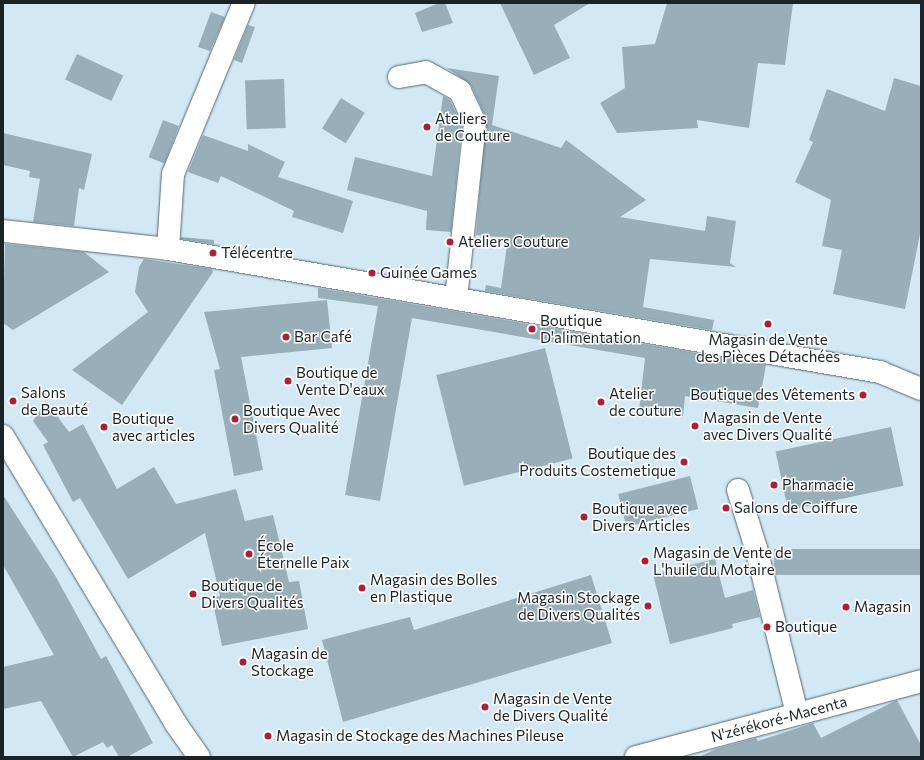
<!DOCTYPE html>
<meta charset="utf-8">
<style>
body{margin:0}
#map{position:relative;width:924px;height:760px;overflow:hidden;background:#d2e9f5;font-family:Commissioner,sans-serif}
div>[style]{position:absolute}
[style*='--x']{left:calc(var(--x)*1px);top:calc(var(--y)*1px);width:calc(var(--w)*1px);rotate:calc(var(--a)*1deg)}
.building>*{inset:0;background:#98aeb8;transform-origin:0 0}
.roads{filter:drop-shadow(0 0 1px #536771) drop-shadow(0 0 1px #536771)}
.street>*{height:22px;margin:-11px;padding:0 11px;transform-origin:11px;border-radius:11px;background:#fff}
.primary>*{height:22px;margin:-11px;padding:0 11px;transform-origin:11px;border-radius:11px;background:#fff}
.highway>*{height:22px;margin:-11px;padding:0 11px;transform-origin:11px;border-radius:11px;background:#fff}
.dots>*{width:11px;height:11px;translate:-50% -50%;box-sizing:border-box;border:2px solid #fff;border-radius:50%}
span{translate:-50% -50%;white-space:nowrap;text-align:center;line-height:1.15;-webkit-text-stroke:3px #fff;paint-order:stroke}
.poi-label{font-size:15px;color:#1b2327}
.left{translate:0 -50%;text-align:left}
.right{translate:-100% -50%;text-align:right}
.street-label{font-size:15px;color:#1b2327}
.frame{position:absolute;inset:0;border:4px solid #1b2327;pointer-events:none}
</style>
<div id="map">
<div class="building">
<i style="clip-path:polygon(439px 3px,445px 3px,453px 23px,422px 32px,415px 13px)"></i>
<i style="clip-path:polygon(500px 3px,590px 3px,554px 25px,570px 58px,534px 75px)"></i>
<i style="clip-path:polygon(667px 3px,793px 3px,785px 65px,758px 63px,749px 128px,697px 120px,698px 128px,617px 133px,600px 103px,625px 88px,622px 47px,655px 44px)"></i>
<i style="clip-path:polygon(211px 12px,225px 17px,210px 51px,198px 47px)"></i>
<i style="clip-path:polygon(248px 25px,255px 27px,242px 63px,234px 60px)"></i>
<i style="left:77px;top:54px;width:51px;height:28px;rotate:25deg"></i>
<i style="clip-path:polygon(447px 68px,499px 76px,492px 125px,561px 148px,566px 140px,646px 200px,620px 217px,705px 231px,707px 216px,736px 221px,730px 263px,736px 267px,650px 259px,643px 307px,714px 320px,712px 330px,485px 291px,486px 285px,501px 288px,508px 238px,476px 235px,486px 118px,471px 85px)"></i>
<i style="clip-path:polygon(894px 78px,921px 86px,921px 229px,905px 309px,833px 294px,842px 250px,822px 246px,831px 200px,795px 182px,813px 142px,809px 140px,827px 89px,885px 111px)"></i>
<i style="left:284px;top:79px;width:49px;height:39px;rotate:88deg"></i>
<i style="clip-path:polygon(443px 96px,450px 100px,462px 125px,451px 232px,426px 230px,427px 211px,347px 190px,355px 157px,432px 176px)"></i>
<i style="left:341px;top:98px;width:28px;height:36px;rotate:32deg"></i>
<i style="left:163px;top:120px;width:17px;height:40px;rotate:21deg"></i>
<i style="clip-path:polygon(3px 133px,92px 154px,84px 190px,79px 188px,74px 226px,33px 222px,40px 179px,29px 177px,30px 171px,3px 165px)"></i>
<i style="clip-path:polygon(203px 135px,248px 151px,248px 144px,285px 162px,278px 177px,353px 201px,343px 233px,292px 217px,294px 211px,221px 176px,218px 183px,188px 172px)"></i>
<i style="clip-path:polygon(181px 237px,214px 240px,214px 244px,181px 239px)"></i>
<i style="clip-path:polygon(5px 244px,84px 252px,109px 272px,13px 330px,3px 323px)"></i>
<i style="clip-path:polygon(144px 259px,212px 269px,213px 272px,122px 405px,72px 370px,148px 312px,135px 292px,139px 267px)"></i>
<i style="clip-path:polygon(318px 288px,766px 365px,758px 408px,685px 396px,683px 416px,639px 411px,645px 358px,412px 318px,380px 501px,345px 495px,378px 306px,318px 298px)"></i>
<i style="clip-path:polygon(327px 300px,332px 348px,241px 357px,263px 470px,234px 476px,214px 370px,220px 369px,204px 312px)"></i>
<i style="left:545px;top:348px;width:114px;height:112px;rotate:76deg"></i>
<i style="clip-path:polygon(46px 401px,69px 432px,83px 424px,117px 489px,154px 467px,176px 504px,236px 489px,245px 521px,273px 515px,289px 582px,299px 581px,308px 629px,222px 646px,212px 598px,220px 596px,205px 533px,128px 579px,80px 498px,73px 502px,43px 445px,48px 442px,33px 421px)"></i>
<i style="left:891px;top:427px;width:60px;height:118px;rotate:78deg"></i>
<i style="left:690px;top:476px;width:34px;height:74px;rotate:76deg"></i>
<i style="clip-path:polygon(3px 495px,56px 577px,101px 659px,106px 656px,153px 743px,127px 757px,119px 757px,112px 745px,107px 748px,103px 742px,73px 757px,41px 701px,3px 709px,3px 667px,54px 655px,3px 565px)"></i>
<i style="left:921px;top:549px;width:26px;height:147px;rotate:90deg"></i>
<i style="clip-path:polygon(715px 559px,725px 598px,753px 590px,760px 617px,732px 624px,733px 628px,670px 644px,653px 574px)"></i>
<i style="clip-path:polygon(591px 575px,612px 643px,343px 722px,322px 640px,410px 617px,414px 630px)"></i>
<i style="clip-path:polygon(897px 700px,921px 745px,921px 757px,699px 757px,716px 749px,756px 738px,758px 741px,813px 723px,821px 738px)"></i>
</div>
<div class="roads">
<div class="street">
<i style="--x:399;--y:77;--w:27;--a:-10"></i>
<i style="--x:426;--y:72;--w:39;--a:29"></i>
<i style="--x:460;--y:91;--w:35;--a:65"></i>
<i style="--x:475;--y:123;--w:177;--a:96.2"></i>
<i style="--x:3;--y:231;--w:166;--a:6.2"></i>
<i style="--x:168;--y:249;--w:723;--a:9.8"></i>
<i style="--x:880;--y:372;--w:44;--a:22.5"></i>
<i style="--x:168;--y:249;--w:75;--a:-86.2"></i>
<i style="--x:173;--y:174;--w:185;--a:-67.5"></i>
<i style="--x:738;--y:490;--w:61;--a:72.8"></i>
<i style="--x:756;--y:548;--w:171;--a:76.1"></i>
</div>
<div class="primary">
<i style="--x:3;--y:436;--w:336;--a:59"></i>
<i style="--x:176;--y:724;--w:40;--a:55.1"></i>
</div>
<div class="highway">
<i style="--x:636;--y:757;--w:295;--a:-14.9"></i>
</div>
</div>
<div class="dots">
<i style="left:427px;top:127px;background:#b01d34"></i>
<i style="left:450px;top:242px;background:#b01d34"></i>
<i style="left:213px;top:253px;background:#b01d34"></i>
<i style="left:372px;top:273px;background:#b01d34"></i>
<i style="left:768px;top:324px;background:#b01d34"></i>
<i style="left:532px;top:329px;background:#b01d34"></i>
<i style="left:286px;top:337px;background:#b01d34"></i>
<i style="left:288px;top:381px;background:#b01d34"></i>
<i style="left:863px;top:395px;background:#b01d34"></i>
<i style="left:13px;top:401px;background:#b01d34"></i>
<i style="left:601px;top:402px;background:#b01d34"></i>
<i style="left:235px;top:419px;background:#b01d34"></i>
<i style="left:695px;top:426px;background:#b01d34"></i>
<i style="left:104px;top:427px;background:#b01d34"></i>
<i style="left:684px;top:462px;background:#b01d34"></i>
<i style="left:774px;top:485px;background:#b01d34"></i>
<i style="left:726px;top:508px;background:#b01d34"></i>
<i style="left:584px;top:517px;background:#b01d34"></i>
<i style="left:249px;top:554px;background:#b01d34"></i>
<i style="left:645px;top:561px;background:#b01d34"></i>
<i style="left:362px;top:588px;background:#b01d34"></i>
<i style="left:193px;top:594px;background:#b01d34"></i>
<i style="left:648px;top:606px;background:#b01d34"></i>
<i style="left:846px;top:607px;background:#b01d34"></i>
<i style="left:767px;top:627px;background:#b01d34"></i>
<i style="left:243px;top:662px;background:#b01d34"></i>
<i style="left:485px;top:707px;background:#b01d34"></i>
<i style="left:268px;top:736px;background:#b01d34"></i>
</div>
<div class="poi-label">
<span class="left" style="left:435px;top:127px">Ateliers<br>de Couture</span>
<span class="left" style="left:458px;top:242px">Ateliers Couture</span>
<span class="left" style="left:221px;top:253px">Télécentre</span>
<span class="left" style="left:380px;top:273px">Guinée Games</span>
<span class="left" style="left:540px;top:329px">Boutique<br>D'alimentation</span>
<span class="left" style="left:294px;top:337px">Bar Café</span>
<span style="left:768px;top:348px">Magasin de Vente<br>des Pièces Détachées</span>
<span class="left" style="left:296px;top:381px">Boutique de<br>Vente D'eaux</span>
<span class="left" style="left:21px;top:401px">Salons<br>de Beauté</span>
<span class="left" style="left:609px;top:402px">Atelier<br>de couture</span>
<span class="right" style="left:855px;top:395px">Boutique des Vêtements</span>
<span class="left" style="left:243px;top:419px">Boutique Avec<br>Divers Qualité</span>
<span class="left" style="left:703px;top:426px">Magasin de Vente<br>avec Divers Qualité</span>
<span class="left" style="left:112px;top:427px">Boutique<br>avec articles</span>
<span class="right" style="left:676px;top:462px">Boutique des<br>Produits Costemetique</span>
<span class="left" style="left:782px;top:485px">Pharmacie</span>
<span class="left" style="left:592px;top:517px">Boutique avec<br>Divers Articles</span>
<span class="left" style="left:734px;top:508px">Salons de Coiffure</span>
<span class="left" style="left:257px;top:554px">École<br>Éternelle Paix</span>
<span class="left" style="left:653px;top:561px">Magasin de Vente de<br>L'huile du Motaire</span>
<span class="left" style="left:370px;top:588px">Magasin des Bolles<br>en Plastique</span>
<span class="left" style="left:201px;top:594px">Boutique de<br>Divers Qualités</span>
<span class="right" style="left:640px;top:606px">Magasin Stockage<br>de Divers Qualités</span>
<span class="left" style="left:854px;top:607px">Magasin</span>
<span class="left" style="left:775px;top:627px">Boutique</span>
<span class="left" style="left:251px;top:662px">Magasin de<br>Stockage</span>
<span class="left" style="left:493px;top:707px">Magasin de Vente<br>de Divers Qualité</span>
<span class="left" style="left:276px;top:736px">Magasin de Stockage des Machines Pileuse</span>
</div>
<div class="street-label">
<span style="left:779px;top:719px;rotate:-15deg">N'zérékoré-Macenta</span>
</div>
<div class="frame"></div>
</div>
